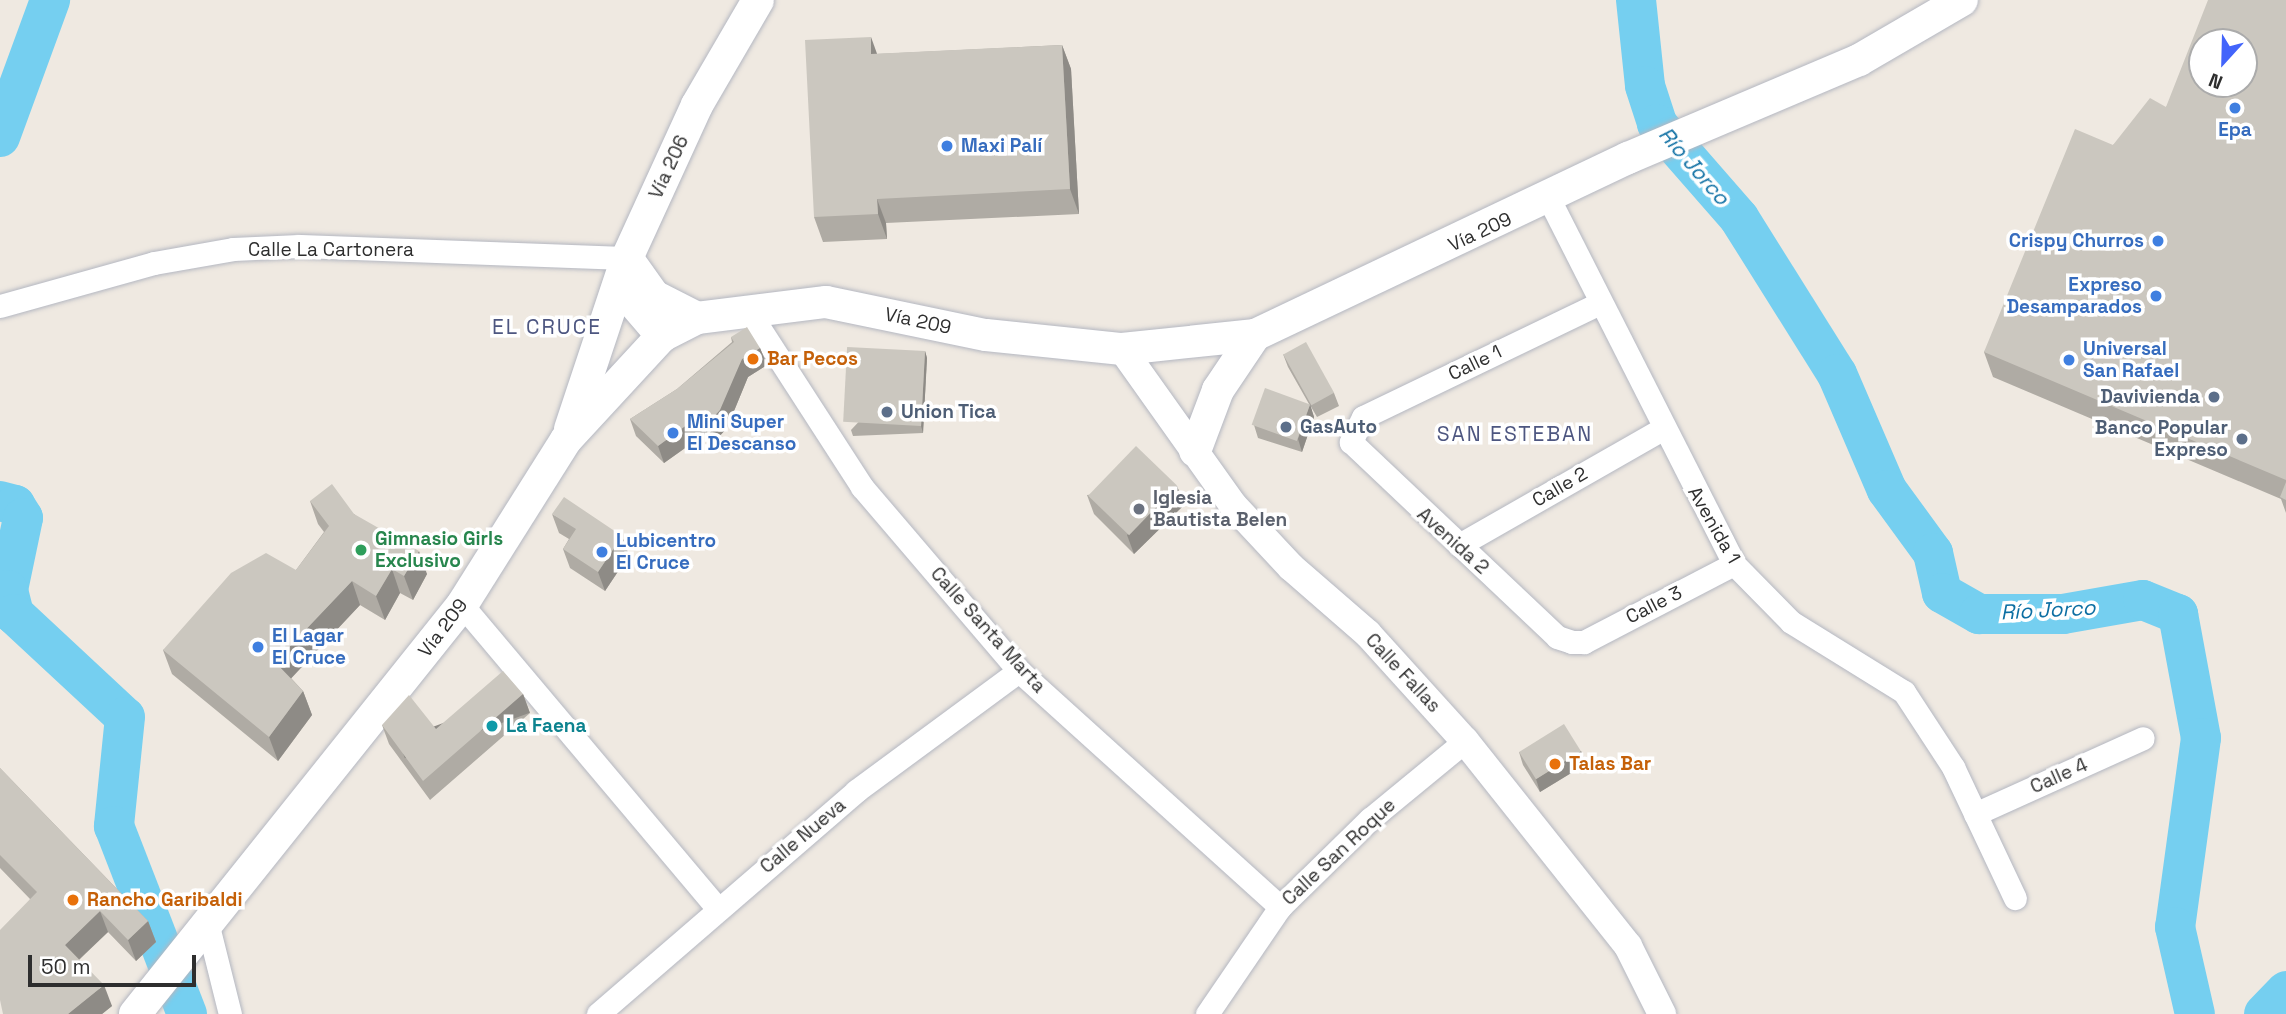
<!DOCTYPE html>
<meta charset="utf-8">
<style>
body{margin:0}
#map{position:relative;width:2286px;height:1014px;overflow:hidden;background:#efe9e1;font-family:"Space Grotesk",sans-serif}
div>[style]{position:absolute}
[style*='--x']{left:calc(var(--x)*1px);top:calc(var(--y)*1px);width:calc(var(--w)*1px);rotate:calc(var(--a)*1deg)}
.river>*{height:40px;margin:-20px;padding:0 20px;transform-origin:20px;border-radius:20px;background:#75cff0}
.roads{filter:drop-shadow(0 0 2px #b4b7c1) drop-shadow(0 0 2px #b4b7c1)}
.minor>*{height:23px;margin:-11.5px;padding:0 11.5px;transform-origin:11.5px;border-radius:11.5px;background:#fff}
.tertiary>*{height:28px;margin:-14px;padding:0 14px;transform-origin:14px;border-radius:14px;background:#fff}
.secondary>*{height:32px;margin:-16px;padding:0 16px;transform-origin:16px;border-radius:16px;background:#fff}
.wall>*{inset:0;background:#afaba4}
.shaded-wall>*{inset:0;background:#8e8b86;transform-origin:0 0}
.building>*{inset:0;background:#cbc7bf;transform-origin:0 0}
.dots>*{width:19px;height:19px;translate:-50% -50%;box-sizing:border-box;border:4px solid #fff;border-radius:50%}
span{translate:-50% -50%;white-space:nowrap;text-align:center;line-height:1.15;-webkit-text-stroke:7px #fff;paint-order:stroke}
.shop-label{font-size:19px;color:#366cbe;font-weight:700}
.left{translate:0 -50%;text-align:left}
.right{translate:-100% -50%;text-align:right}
.street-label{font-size:19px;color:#2e2e2e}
.food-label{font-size:19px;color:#c56008;font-weight:700}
.service-label{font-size:19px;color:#4e5e75;font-weight:700}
.worship-label{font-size:19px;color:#5b616d;font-weight:700}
.leisure-label{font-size:19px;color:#27864d;font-weight:700}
.culture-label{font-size:19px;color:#0d838f;font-weight:700}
.water-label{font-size:21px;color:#0d6fa3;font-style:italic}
.neighbourhood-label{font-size:21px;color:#4d5680;letter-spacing:2px}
.north{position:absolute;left:2188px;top:28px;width:70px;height:70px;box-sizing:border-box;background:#fff;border:2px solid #ababab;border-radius:50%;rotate:202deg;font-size:19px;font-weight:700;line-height:28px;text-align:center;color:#2e2e2e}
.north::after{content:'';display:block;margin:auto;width:24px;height:32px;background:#4264fb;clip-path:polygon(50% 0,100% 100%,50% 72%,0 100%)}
.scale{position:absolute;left:28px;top:955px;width:168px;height:32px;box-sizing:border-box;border:4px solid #2e2e2e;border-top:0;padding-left:9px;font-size:21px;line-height:24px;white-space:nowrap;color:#2e2e2e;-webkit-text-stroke:5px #fff;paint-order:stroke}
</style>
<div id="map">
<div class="river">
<i style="--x:1636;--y:0;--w:86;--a:84"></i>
<i style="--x:1645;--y:86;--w:40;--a:72"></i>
<i style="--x:1657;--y:124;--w:125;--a:48.9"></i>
<i style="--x:1739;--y:218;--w:184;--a:57.9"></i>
<i style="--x:1837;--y:374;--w:126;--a:66.7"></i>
<i style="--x:1887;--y:490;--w:78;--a:53.9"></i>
<i style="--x:1933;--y:553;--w:41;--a:77.3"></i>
<i style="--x:1942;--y:593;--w:43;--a:29.6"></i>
<i style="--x:1979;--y:614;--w:84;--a:0"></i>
<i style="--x:2063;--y:614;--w:81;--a:-9.9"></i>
<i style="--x:2143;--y:600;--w:38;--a:22"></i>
<i style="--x:2178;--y:614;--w:126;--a:79.5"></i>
<i style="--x:2201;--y:738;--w:191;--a:97.8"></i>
<i style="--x:2175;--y:927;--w:89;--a:77.1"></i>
<i style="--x:0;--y:137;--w:146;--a:-69.9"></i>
<i style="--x:0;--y:501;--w:16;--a:15"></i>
<i style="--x:15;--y:505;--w:15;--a:58"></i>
<i style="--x:23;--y:518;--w:74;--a:101.8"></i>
<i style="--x:8;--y:590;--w:25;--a:76"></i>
<i style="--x:14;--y:614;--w:151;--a:42.9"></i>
<i style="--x:125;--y:717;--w:110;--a:95.8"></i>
<i style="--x:114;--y:826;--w:202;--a:68.8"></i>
<i style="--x:2264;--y:1014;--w:32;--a:-46"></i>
</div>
<div class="roads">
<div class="minor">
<i style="--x:1549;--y:199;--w:409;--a:63.1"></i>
<i style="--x:1734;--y:564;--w:81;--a:45.5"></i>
<i style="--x:1791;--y:622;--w:133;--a:31.8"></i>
<i style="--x:1904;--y:692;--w:90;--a:56.8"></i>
<i style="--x:1953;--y:767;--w:145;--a:64.7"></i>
<i style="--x:1600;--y:303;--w:263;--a:154.3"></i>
<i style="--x:1363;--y:417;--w:28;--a:116"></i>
<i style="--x:1351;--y:442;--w:284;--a:43.4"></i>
<i style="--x:1557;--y:637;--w:16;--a:18"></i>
<i style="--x:1572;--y:642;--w:12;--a:0"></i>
<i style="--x:1584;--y:642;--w:169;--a:-27.5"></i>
<i style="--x:0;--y:306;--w:160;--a:-15.6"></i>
<i style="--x:154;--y:263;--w:80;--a:-10"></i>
<i style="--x:233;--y:249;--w:66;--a:-2.6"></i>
<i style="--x:299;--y:246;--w:328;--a:2.1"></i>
<i style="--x:747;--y:309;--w:212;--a:57.1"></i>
<i style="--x:862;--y:487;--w:242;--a:49.5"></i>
<i style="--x:1019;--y:671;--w:352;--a:42.1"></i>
<i style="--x:1459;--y:545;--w:232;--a:-29.7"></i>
<i style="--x:462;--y:605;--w:396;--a:49.9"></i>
<i style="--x:1975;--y:814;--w:184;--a:-24.3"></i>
<i style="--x:208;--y:926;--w:91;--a:76"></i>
<i style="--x:598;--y:1014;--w:341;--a:-40.8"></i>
<i style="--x:856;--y:791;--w:202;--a:-36.4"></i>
<i style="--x:1207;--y:1014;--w:130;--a:-55.7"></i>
<i style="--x:1280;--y:907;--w:126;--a:-44.4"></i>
<i style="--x:1370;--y:819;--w:123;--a:-39.4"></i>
</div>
<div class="tertiary">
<i style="--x:1122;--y:349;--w:191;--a:54.6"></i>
<i style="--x:1233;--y:505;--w:85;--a:46.9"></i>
<i style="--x:1291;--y:567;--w:102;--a:41"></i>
<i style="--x:1368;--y:634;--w:144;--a:47.8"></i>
<i style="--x:1465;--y:741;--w:262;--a:51.5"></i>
<i style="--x:1628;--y:946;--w:76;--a:63.4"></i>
</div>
<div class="secondary">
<i style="--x:627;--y:258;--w:47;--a:54.6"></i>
<i style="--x:654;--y:296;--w:48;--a:27.1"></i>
<i style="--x:627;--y:273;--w:30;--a:78"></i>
<i style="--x:633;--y:302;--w:45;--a:49.5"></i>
<i style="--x:570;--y:429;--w:180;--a:-71.6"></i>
<i style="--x:627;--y:258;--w:168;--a:-65.4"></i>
<i style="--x:697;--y:105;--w:121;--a:-59.8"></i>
<i style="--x:1195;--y:451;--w:65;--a:-69.3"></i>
<i style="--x:1218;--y:390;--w:66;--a:-56.1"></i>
<i style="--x:135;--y:1014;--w:524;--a:-51.36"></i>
<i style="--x:462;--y:605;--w:195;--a:-57.8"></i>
<i style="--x:566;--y:440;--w:142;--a:-47.3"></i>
<i style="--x:662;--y:336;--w:39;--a:-27"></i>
<i style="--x:697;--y:318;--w:130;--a:-7.1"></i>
<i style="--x:826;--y:302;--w:163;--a:11.7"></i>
<i style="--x:986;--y:335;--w:137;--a:5.9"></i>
<i style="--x:1122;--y:349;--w:134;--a:-6"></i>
<i style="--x:1255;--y:335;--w:413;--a:-25.4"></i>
<i style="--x:1628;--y:158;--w:251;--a:-23"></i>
<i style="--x:1859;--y:60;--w:119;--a:-30.2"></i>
</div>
</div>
<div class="wall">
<i style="clip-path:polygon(2286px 0,2286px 513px,2281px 499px,1993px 377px,1984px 352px,2113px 145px,2166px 107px)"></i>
<i style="clip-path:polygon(1062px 45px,1071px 69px,1079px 214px,886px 223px,887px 239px,823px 242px,814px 217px,877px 54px)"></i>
<i style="clip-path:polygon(731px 337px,760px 348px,767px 365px,748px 377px,727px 428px,716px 440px,709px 431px,664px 463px,636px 436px,630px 419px,677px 389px,732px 342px)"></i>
<i style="clip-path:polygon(925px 351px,927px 358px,923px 433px,853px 436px,851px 430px)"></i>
<i style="clip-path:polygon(1283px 354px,1334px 393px,1339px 406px,1317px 417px,1310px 405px,1314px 417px,1302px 452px,1258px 438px,1254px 425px,1309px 404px,1288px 367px)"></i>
<i style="clip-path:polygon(1177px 486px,1184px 505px,1134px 554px,1094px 514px,1087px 495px)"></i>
<i style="clip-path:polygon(310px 501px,354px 514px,427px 574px,413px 600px,400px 593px,385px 620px,360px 605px,291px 678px,303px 691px,312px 715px,278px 761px,172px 674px,163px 650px,296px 570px,324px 532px,318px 524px)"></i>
<i style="clip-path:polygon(552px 514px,629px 555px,605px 591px,570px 568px,563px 549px,569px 539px,559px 533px)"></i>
<i style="clip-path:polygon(523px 694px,530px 713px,430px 800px,389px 744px,382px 725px,436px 729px)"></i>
<i style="clip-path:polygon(1581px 751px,1586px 764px,1540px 792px,1523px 765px,1519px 752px)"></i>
<i style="clip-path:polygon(0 768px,148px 921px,156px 942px,136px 961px,108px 932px,79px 960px,112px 1006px,102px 1014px,3px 1014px,30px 899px,0 868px)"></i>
</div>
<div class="shaded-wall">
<i style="clip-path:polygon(871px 37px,880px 62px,871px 54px)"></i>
<i style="clip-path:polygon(1062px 45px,1071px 69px,1079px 214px,1070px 189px)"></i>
<i style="clip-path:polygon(877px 199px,886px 223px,887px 239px,878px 214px)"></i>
<i style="clip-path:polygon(760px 348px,767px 365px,748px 377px,727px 428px,716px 440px,709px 422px,742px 359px)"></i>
<i style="clip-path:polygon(925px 351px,927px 358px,923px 433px,921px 426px)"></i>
<i style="clip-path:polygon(1310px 404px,1314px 417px,1302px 452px,1298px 439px)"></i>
<i style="clip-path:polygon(703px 413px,709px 431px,664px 463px,658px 446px)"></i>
<i style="clip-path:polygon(1177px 486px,1184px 505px,1134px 554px,1127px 535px)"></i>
<i style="clip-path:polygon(622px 536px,629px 555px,605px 591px,598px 572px)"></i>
<i style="clip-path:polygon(419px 551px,427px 574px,413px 600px,404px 576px)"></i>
<i style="clip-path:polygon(392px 569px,400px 593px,385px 620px,376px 596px)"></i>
<i style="clip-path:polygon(352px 581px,360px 605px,284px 686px,275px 662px)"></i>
<i style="clip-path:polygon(303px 691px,312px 715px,278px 761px,269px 737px)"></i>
<i style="left:523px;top:694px;width:20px;height:133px;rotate:70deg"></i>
<i style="clip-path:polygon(1581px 751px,1586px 764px,1540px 792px,1536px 779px)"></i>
<i style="clip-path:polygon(100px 911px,108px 932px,72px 966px,65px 945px)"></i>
<i style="clip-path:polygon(148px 921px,156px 942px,136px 961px,128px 940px)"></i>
<i style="clip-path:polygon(104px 985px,112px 1006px,102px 1014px,68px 1014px)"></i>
</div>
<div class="building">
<i style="clip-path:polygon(evenodd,2208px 0,2286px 0,2286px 480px,1984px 352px,2075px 129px,2113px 145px,2150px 98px,2166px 107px,2208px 0,2202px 42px,2244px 42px,2244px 84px,2202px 84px,2202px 42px)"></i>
<i style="clip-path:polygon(871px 37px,871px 54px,1062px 45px,1070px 189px,877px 199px,878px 214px,814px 217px,805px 40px)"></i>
<i style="clip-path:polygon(747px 327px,760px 348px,742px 359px,720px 410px,709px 422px,703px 413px,658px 446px,630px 419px,677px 389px,734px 342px,731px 337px)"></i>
<i style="left:1306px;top:342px;width:58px;height:26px;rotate:61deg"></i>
<i style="left:925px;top:351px;width:75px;height:78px;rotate:93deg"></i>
<i style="left:1265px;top:388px;width:48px;height:39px;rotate:20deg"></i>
<i style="left:1136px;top:446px;width:57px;height:69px;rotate:44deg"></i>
<i style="clip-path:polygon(2286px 482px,2286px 500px,2280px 497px)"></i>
<i style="clip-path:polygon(332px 484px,354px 514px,419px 551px,404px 576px,392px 569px,376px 596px,352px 581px,275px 662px,303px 691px,269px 737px,163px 650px,231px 573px,266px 553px,296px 570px,329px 526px,310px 501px)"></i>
<i style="clip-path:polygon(564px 497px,622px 536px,598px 572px,563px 549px,576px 529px,552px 514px)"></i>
<i style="clip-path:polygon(503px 671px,523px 694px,423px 781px,382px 725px,409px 695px,436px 729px)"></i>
<i style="left:1564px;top:724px;width:32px;height:53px;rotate:58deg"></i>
<i style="clip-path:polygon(0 768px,148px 921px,128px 940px,100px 911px,65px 945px,104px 985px,68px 1014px,3px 1014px,0 1000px,0 930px,37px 892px,0 855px)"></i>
</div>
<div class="dots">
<i style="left:2235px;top:108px;background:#3f7fe0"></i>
<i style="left:947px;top:146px;background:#3f7fe0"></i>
<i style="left:2158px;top:241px;background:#3f7fe0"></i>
<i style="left:2156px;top:296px;background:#3f7fe0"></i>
<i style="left:753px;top:359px;background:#e8710a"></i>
<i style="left:2069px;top:360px;background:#3f7fe0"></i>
<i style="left:2214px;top:397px;background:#5c6f8a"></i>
<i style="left:887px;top:412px;background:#5c6f8a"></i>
<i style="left:1286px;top:427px;background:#5c6f8a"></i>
<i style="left:673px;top:433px;background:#3f7fe0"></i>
<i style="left:2242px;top:439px;background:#5c6f8a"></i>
<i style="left:1139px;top:509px;background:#6b7280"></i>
<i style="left:361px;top:550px;background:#2e9e5b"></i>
<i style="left:602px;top:552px;background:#3f7fe0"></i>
<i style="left:258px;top:647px;background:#3f7fe0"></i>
<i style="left:492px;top:726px;background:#0f9aa8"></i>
<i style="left:1555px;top:764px;background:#e8710a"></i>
<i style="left:73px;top:900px;background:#e8710a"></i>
</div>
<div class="shop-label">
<span style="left:2235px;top:130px">Epa</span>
<span class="left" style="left:961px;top:146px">Maxi Palí</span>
<span class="right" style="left:2144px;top:241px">Crispy Churros</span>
<span class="right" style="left:2142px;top:296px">Expreso<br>Desamparados</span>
<span class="left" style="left:2083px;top:360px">Universal<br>San Rafael</span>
<span class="left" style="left:687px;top:433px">Mini Super<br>El Descanso</span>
<span class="left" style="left:616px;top:552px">Lubicentro<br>El Cruce</span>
<span class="left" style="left:272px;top:647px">El Lagar<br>El Cruce</span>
</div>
<div class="street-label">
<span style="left:669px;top:167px;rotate:-65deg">Vía 206</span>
<span style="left:1480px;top:232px;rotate:-25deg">Vía 209</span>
<span style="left:331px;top:250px">Calle La Cartonera</span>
<span style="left:918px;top:321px;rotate:12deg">Vía 209</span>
<span style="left:1475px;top:363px;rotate:-26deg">Calle 1</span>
<span style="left:1560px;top:487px;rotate:-30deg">Calle 2</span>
<span style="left:1714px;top:525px;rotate:60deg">Avenida 1</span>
<span style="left:1453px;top:541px;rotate:42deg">Avenida 2</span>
<span style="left:1654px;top:605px;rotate:-27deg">Calle 3</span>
<span style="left:443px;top:628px;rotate:-53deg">Vía 209</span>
<span style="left:988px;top:630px;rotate:48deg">Calle Santa Marta</span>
<span style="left:1403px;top:673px;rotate:47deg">Calle Fallas</span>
<span style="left:2059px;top:776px;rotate:-24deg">Calle 4</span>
<span style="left:803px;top:836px;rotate:-40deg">Calle Nueva</span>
<span style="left:1339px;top:852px;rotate:-43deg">Calle San Roque</span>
</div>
<div class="food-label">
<span class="left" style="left:767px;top:359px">Bar Pecos</span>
<span class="left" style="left:1569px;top:764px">Talas Bar</span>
<span class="left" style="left:87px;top:900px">Rancho Garibaldi</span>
</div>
<div class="service-label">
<span class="right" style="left:2200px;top:397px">Davivienda</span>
<span class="left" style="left:901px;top:412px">Union Tica</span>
<span class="left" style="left:1300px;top:427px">GasAuto</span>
<span class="right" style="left:2228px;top:439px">Banco Popular<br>Expreso</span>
</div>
<div class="worship-label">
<span class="left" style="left:1153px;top:509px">Iglesia<br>Bautista Belen</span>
</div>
<div class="leisure-label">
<span class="left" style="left:375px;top:550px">Gimnasio Girls<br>Exclusivo</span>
</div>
<div class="culture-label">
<span class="left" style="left:506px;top:726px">La Faena</span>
</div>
<div class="water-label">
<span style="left:1694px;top:166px;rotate:49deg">Río Jorco</span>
<span style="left:2048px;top:610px;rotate:-3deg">Río Jorco</span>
</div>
<div class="neighbourhood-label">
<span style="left:547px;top:327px">EL CRUCE</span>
<span style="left:1515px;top:434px">SAN ESTEBAN</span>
</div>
<div class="north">N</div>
<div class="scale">50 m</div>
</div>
